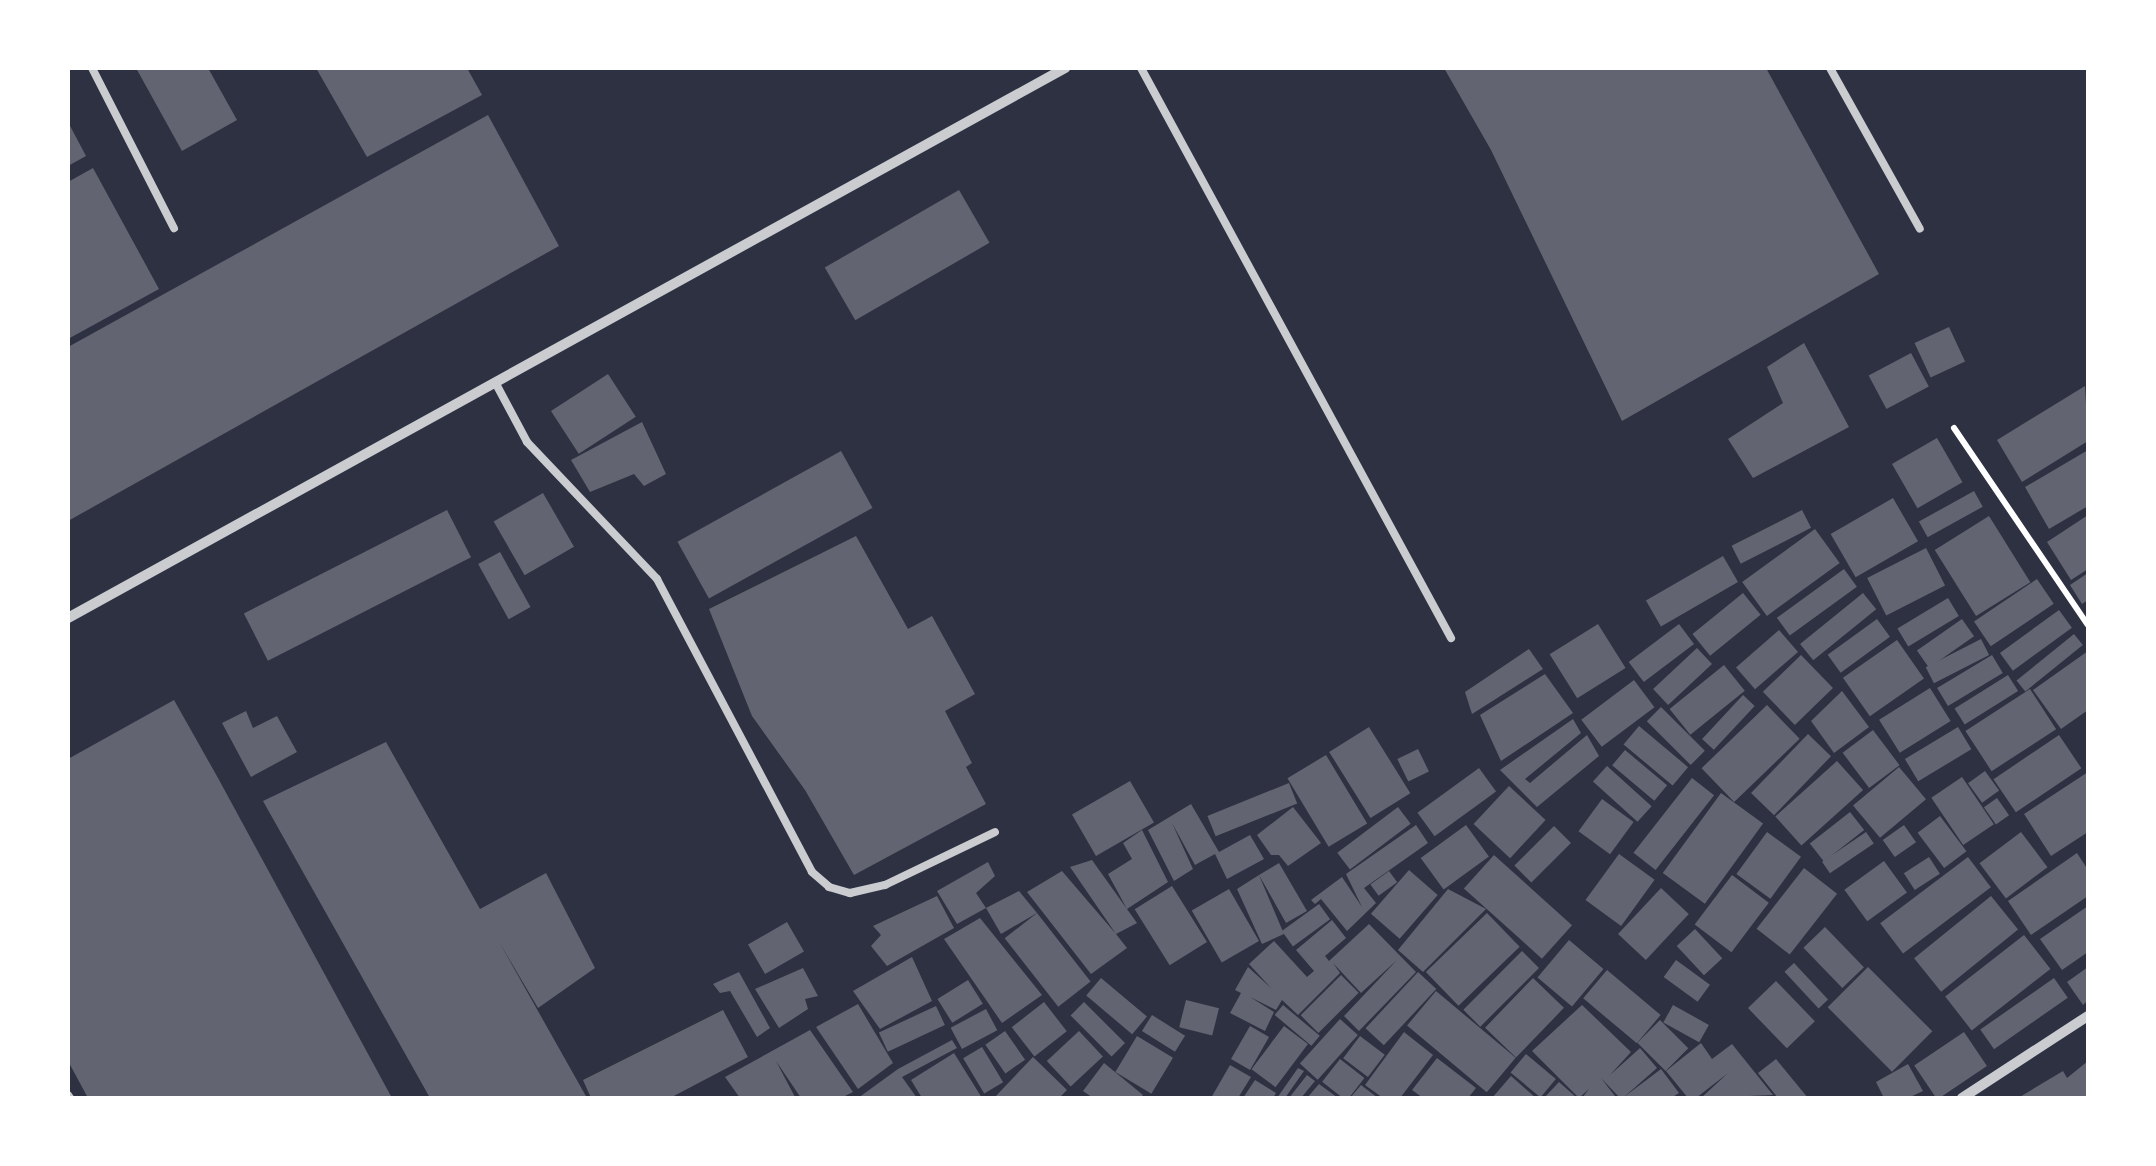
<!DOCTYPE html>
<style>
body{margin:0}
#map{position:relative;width:2156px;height:1166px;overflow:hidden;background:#2d3142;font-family:Karla,sans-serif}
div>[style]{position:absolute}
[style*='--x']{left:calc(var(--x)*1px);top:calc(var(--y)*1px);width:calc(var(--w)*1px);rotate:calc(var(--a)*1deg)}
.building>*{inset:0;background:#626471;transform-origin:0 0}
.path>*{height:6px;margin:-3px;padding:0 3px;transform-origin:3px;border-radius:3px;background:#fff}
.service>*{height:8px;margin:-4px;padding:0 4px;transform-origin:4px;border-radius:4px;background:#caccd0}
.minor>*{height:10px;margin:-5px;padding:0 5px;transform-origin:5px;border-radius:5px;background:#caccd0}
span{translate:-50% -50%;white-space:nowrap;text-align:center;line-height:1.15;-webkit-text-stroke:8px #fff;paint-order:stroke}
.frame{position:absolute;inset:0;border:70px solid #fff;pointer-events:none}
</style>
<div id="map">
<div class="building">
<i style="clip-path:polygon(136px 68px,208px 68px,237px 120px,182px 151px)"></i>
<i style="clip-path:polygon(316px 68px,467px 68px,482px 95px,367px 157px)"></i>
<i style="clip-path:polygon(1444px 68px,1766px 68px,1879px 274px,1622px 421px,1491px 150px)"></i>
<i style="clip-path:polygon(488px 115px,559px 246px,68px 521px,68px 347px)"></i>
<i style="clip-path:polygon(68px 122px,86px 156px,68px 166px)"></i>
<i style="clip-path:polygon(93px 168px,159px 289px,68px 339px,68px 182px)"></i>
<i style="left:959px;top:190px;width:61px;height:155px;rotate:60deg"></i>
<i style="left:1949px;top:327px;width:38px;height:38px;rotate:65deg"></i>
<i style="clip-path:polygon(1804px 343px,1849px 427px,1753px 478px,1728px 439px,1783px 403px,1767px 367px)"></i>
<i style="left:1911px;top:353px;width:38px;height:48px;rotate:62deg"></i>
<i style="left:608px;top:374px;width:51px;height:68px;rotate:57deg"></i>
<i style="clip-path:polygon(2085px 386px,2088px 441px,2022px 482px,1997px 440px)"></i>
<i style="clip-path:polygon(642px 422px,666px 474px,644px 486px,634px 474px,590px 492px,571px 460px)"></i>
<i style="left:1937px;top:438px;width:51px;height:52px;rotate:60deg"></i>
<i style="clip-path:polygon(2088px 450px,2088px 506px,2049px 529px,2025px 487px)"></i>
<i style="left:841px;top:451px;width:65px;height:187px;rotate:61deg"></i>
<i style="left:1974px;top:491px;width:18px;height:63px;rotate:61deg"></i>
<i style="left:543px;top:493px;width:62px;height:57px;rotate:60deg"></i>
<i style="left:1893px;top:498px;width:50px;height:72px;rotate:60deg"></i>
<i style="left:447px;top:510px;width:53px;height:228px;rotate:63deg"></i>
<i style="left:1802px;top:510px;width:20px;height:79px;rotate:63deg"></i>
<i style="clip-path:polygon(2088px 515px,2088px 569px,2071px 580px,2047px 542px)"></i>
<i style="left:1989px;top:516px;width:78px;height:64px;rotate:58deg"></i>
<i style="left:1815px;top:529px;width:42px;height:90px;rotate:54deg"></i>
<i style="clip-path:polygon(856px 536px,908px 629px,932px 616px,975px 694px,945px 711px,972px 763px,966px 767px,986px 804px,854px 875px,805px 790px,752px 716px,709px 609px)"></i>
<i style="left:1926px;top:548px;width:42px;height:66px;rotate:63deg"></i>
<i style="left:500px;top:552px;width:63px;height:25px;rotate:61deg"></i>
<i style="left:1723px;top:556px;width:30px;height:89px;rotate:60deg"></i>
<i style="left:1844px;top:569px;width:22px;height:83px;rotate:54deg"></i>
<i style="clip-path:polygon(2088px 573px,2088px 600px,2082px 604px,2070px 585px)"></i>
<i style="left:2037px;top:579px;width:30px;height:76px;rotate:56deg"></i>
<i style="left:1743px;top:593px;width:28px;height:65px;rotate:51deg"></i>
<i style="left:1863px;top:593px;width:21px;height:81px;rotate:51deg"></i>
<i style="left:1948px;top:598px;width:21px;height:59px;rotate:59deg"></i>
<i style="left:2059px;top:610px;width:22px;height:73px;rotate:54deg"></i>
<i style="left:1877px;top:619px;width:22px;height:61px;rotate:54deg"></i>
<i style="left:1962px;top:619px;width:21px;height:55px;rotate:55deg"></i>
<i style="left:1598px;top:624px;width:52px;height:57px;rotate:58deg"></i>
<i style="left:1679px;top:624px;width:25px;height:63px;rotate:53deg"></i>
<i style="left:1779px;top:630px;width:29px;height:57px;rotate:49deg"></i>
<i style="left:2074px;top:634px;width:14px;height:74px;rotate:51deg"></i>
<i style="left:1981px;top:639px;width:18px;height:62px;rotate:63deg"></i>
<i style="left:1897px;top:640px;width:47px;height:66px;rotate:55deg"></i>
<i style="left:1697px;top:648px;width:22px;height:60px;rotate:47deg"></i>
<i style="clip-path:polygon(1529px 649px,1543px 669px,1472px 714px,1465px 692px)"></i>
<i style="clip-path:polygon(2088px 651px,2088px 710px,2061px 729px,2033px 690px)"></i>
<i style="left:1801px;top:655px;width:46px;height:53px;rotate:46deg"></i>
<i style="left:1992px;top:655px;width:21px;height:64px;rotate:59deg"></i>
<i style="left:1724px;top:665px;width:33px;height:70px;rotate:51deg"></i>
<i style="clip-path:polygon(1545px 674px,1573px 713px,1501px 761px,1480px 715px)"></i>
<i style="left:2008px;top:675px;width:19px;height:63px;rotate:58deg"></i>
<i style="left:1634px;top:680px;width:34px;height:66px;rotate:53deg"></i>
<i style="left:1930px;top:688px;width:39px;height:60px;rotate:58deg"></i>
<i style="left:2030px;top:689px;width:48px;height:77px;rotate:57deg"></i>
<i style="clip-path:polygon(1842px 691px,1869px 727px,1834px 753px,1811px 721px)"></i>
<i style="left:1743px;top:695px;width:16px;height:60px;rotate:43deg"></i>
<i style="clip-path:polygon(174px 700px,218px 778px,392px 1098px,88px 1098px,68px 1061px,68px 759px)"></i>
<i style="left:1767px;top:705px;width:47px;height:91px;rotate:46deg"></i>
<i style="left:1661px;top:707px;width:62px;height:20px;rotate:45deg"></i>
<i style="clip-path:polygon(246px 711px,253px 728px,277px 716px,297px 752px,251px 777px,222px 723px)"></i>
<i style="clip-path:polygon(1573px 719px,1581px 733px,1525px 779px,1530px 783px,1587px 735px,1599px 756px,1537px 807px,1500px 770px)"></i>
<i style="left:1639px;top:726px;width:64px;height:24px;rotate:40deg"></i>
<i style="left:1369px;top:727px;width:78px;height:47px;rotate:58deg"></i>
<i style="left:1958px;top:727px;width:26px;height:62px;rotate:59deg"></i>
<i style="left:1873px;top:730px;width:44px;height:38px;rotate:53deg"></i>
<i style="left:1808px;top:734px;width:32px;height:82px;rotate:44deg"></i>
<i style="left:2059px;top:735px;width:40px;height:79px;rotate:56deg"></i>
<i style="clip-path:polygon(386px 742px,480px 909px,546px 873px,595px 968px,538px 1008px,498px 940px,587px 1098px,430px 1098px,263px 801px)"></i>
<i style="left:1418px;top:749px;width:25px;height:23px;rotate:64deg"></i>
<i style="left:1625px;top:750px;width:55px;height:20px;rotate:40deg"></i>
<i style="left:1326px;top:755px;width:80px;height:45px;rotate:59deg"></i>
<i style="left:1837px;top:761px;width:39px;height:83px;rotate:48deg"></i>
<i style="left:1607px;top:766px;width:60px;height:21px;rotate:42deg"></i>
<i style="left:1899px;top:767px;width:42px;height:60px;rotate:50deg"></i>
<i style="left:1479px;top:768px;width:29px;height:76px;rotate:54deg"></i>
<i style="left:1985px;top:771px;width:24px;height:21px;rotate:54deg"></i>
<i style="clip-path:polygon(2088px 772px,2088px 832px,2051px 856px,2024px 814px)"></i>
<i style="left:1962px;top:777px;width:57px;height:37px;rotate:56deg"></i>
<i style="left:1692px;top:778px;width:28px;height:95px;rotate:38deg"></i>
<i style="left:1130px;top:781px;width:48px;height:67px;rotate:60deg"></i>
<i style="left:1289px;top:783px;width:22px;height:88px;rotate:68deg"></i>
<i style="left:1509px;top:786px;width:50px;height:52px;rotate:43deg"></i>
<i style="left:1721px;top:793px;width:52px;height:99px;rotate:36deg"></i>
<i style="left:1997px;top:798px;width:21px;height:16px;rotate:55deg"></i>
<i style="left:1602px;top:799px;width:39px;height:40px;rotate:36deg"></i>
<i style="clip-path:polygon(1191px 804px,1219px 852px,1250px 835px,1264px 859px,1227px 879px,1215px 854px,1195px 865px,1172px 823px,1193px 869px,1174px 881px,1148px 830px)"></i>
<i style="clip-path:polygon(1293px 807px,1321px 843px,1288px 866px,1279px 855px,1271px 855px,1257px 835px)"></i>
<i style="left:1398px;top:807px;width:21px;height:76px;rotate:53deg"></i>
<i style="left:1850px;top:812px;width:23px;height:51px;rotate:52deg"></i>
<i style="left:1940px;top:816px;width:44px;height:28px;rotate:53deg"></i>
<i style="clip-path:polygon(1416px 825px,1428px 843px,1364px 888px,1376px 903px,1347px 931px,1321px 899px,1315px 904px,1311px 900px,1342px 877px,1362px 907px,1346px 874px)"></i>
<i style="left:1466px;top:825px;width:39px;height:56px;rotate:54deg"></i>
<i style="left:1904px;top:825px;width:21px;height:26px;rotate:55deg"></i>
<i style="left:1554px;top:826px;width:24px;height:56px;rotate:45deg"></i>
<i style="clip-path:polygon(1142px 830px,1168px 882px,1127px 909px,1137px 923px,1116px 934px,1127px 948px,1091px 974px,1027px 892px,1062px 871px,1116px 934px,1070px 867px,1092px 860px,1127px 909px,1108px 874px,1132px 859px,1123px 843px)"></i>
<i style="left:1767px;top:832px;width:42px;height:52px;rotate:36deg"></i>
<i style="left:1866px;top:832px;width:14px;height:53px;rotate:56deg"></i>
<i style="left:2021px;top:832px;width:44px;height:52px;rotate:53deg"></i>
<i style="clip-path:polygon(2077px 853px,2088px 870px,2088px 896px,2031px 935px,2008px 901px)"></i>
<i style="left:1619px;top:854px;width:44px;height:57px;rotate:36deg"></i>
<i style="left:1494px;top:855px;width:105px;height:45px;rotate:42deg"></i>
<i style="left:1929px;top:857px;width:20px;height:30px;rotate:57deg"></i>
<i style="left:1968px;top:857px;width:38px;height:110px;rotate:53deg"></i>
<i style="left:1884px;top:861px;width:39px;height:49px;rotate:54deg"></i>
<i style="clip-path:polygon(988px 862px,995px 876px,976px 893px,986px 908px,957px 924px,937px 891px)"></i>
<i style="clip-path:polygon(1279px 863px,1307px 911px,1286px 923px,1259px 875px,1284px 934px,1262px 944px,1237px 889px,1259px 875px)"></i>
<i style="left:1804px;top:868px;width:42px;height:77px;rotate:38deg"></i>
<i style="left:1409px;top:870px;width:38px;height:58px;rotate:41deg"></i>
<i style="left:1389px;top:871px;width:14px;height:23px;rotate:54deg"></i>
<i style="left:1732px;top:875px;width:46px;height:62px;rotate:37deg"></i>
<i style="left:1172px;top:886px;width:66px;height:44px;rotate:58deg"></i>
<i style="left:1661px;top:888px;width:38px;height:63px;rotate:43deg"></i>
<i style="left:1229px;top:889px;width:60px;height:43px;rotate:60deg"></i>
<i style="clip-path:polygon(1448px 889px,1486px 909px,1423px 972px,1398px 950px)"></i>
<i style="clip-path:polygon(1019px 891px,1037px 913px,1001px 934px,986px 908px)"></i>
<i style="clip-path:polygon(937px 896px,954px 928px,887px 966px,871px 946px,881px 935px,873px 926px)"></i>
<i style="left:1991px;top:896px;width:43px;height:99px;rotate:51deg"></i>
<i style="left:1319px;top:904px;width:19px;height:46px;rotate:54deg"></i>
<i style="clip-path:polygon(2088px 906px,2088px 952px,2062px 970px,2040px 939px)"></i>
<i style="left:1037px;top:913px;width:87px;height:41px;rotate:52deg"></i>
<i style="left:1487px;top:913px;width:47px;height:85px;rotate:46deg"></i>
<i style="clip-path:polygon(980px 918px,1042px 995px,1002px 1023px,944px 939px)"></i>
<i style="clip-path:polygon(1332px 920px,1346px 938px,1325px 956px,1329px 961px,1369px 924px,1416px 972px,1359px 1031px,1344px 1016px,1397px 960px,1361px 993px,1333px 963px,1340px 973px,1298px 1015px,1282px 1000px,1276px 1010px,1250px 997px,1274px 1012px,1265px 1031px,1230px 1013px,1241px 993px,1235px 990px,1248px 967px,1271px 988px,1249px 964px,1274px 941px,1307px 977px,1314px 971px,1296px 950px)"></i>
<i style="left:787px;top:922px;width:34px;height:45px;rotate:60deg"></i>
<i style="left:1825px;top:927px;width:56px;height:30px;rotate:46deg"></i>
<i style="left:1695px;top:929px;width:40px;height:25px;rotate:47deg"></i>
<i style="left:2024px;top:935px;width:43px;height:100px;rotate:52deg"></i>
<i style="left:1569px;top:940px;width:45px;height:49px;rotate:40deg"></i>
<i style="left:1522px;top:951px;width:24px;height:83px;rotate:45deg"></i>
<i style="clip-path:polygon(912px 957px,932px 1001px,880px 1029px,853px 991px)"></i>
<i style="left:1676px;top:960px;width:42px;height:21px;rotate:36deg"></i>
<i style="left:1794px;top:963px;width:50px;height:13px;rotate:47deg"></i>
<i style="left:1868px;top:967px;width:91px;height:57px;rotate:45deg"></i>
<i style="clip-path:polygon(2088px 967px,2088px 1000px,2083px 1005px,2067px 982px)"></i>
<i style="clip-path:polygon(803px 968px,818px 996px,805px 999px,808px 1009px,779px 1028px,755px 989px)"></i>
<i style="left:1607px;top:970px;width:70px;height:37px;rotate:40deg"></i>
<i style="clip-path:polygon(739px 972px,770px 1028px,757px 1037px,730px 991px,720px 993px,713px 984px)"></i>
<i style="left:1418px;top:972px;width:25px;height:77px;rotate:43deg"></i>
<i style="left:1341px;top:975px;width:25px;height:57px;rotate:45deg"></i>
<i style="left:1101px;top:978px;width:60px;height:23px;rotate:40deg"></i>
<i style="left:1533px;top:978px;width:43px;height:69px;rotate:44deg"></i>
<i style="left:2054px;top:978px;width:24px;height:90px;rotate:55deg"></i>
<i style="left:968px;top:980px;width:28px;height:36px;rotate:58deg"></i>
<i style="left:1776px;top:981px;width:56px;height:39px;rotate:46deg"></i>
<i style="left:1436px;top:991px;width:104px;height:45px;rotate:40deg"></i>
<i style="left:1186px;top:1000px;width:34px;height:28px;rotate:14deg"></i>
<i style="left:1044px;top:1002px;width:37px;height:41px;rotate:52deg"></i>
<i style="left:1084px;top:1002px;width:58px;height:19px;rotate:45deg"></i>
<i style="clip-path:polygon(858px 1004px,893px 1063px,858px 1089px,816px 1027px)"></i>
<i style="left:1283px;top:1005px;width:48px;height:13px;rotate:40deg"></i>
<i style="clip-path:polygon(1582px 1005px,1631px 1052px,1610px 1075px,1640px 1048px,1657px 1068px,1624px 1097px,1661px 1069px,1679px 1093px,1671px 1098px,1620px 1098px,1601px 1078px,1615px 1096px,1612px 1098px,1582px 1098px,1589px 1089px,1579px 1098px,1532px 1051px)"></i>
<i style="left:1673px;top:1005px;width:41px;height:20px;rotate:29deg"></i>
<i style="left:936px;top:1006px;width:21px;height:63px;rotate:65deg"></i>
<i style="left:986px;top:1009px;width:24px;height:40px;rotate:62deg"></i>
<i style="clip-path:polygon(723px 1010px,748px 1057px,670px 1098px,591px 1098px,583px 1080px)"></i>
<i style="left:1152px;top:1015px;width:39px;height:19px;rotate:32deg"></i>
<i style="left:1340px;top:1019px;width:24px;height:60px;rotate:42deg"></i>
<i style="left:1660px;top:1020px;width:40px;height:32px;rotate:45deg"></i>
<i style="left:1250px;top:1026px;width:22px;height:38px;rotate:30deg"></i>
<i style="left:1284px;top:1026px;width:30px;height:54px;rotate:37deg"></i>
<i style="clip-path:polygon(810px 1030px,853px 1092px,841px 1098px,801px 1098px,776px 1061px,795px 1097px,740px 1098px,725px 1077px)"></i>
<i style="left:1005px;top:1031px;width:35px;height:24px;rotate:55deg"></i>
<i style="left:1079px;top:1031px;width:35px;height:44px;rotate:47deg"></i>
<i style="clip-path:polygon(1404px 1032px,1433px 1055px,1400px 1098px,1383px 1098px,1365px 1085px)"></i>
<i style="left:1964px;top:1032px;width:41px;height:60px;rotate:56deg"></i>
<i style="left:1137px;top:1036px;width:42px;height:42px;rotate:31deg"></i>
<i style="left:1360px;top:1036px;width:31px;height:28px;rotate:37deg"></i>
<i style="clip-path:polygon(952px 1040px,957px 1048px,902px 1077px,917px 1098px,858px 1098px,898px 1069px)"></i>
<i style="clip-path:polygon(1701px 1043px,1712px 1059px,1732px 1044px,1773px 1095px,1701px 1098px,1728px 1073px,1696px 1098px,1688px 1098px,1666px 1071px)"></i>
<i style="left:982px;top:1047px;width:41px;height:22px;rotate:59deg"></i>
<i style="clip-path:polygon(954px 1053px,982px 1098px,922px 1098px,911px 1080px)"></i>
<i style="left:1526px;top:1054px;width:39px;height:24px;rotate:40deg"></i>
<i style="clip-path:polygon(1033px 1057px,1067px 1090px,1059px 1098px,994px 1098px)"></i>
<i style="clip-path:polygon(1437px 1058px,1476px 1088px,1468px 1098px,1423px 1098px,1412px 1090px)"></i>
<i style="left:1340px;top:1059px;width:31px;height:29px;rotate:38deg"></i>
<i style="clip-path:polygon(1776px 1059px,1808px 1098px,1778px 1098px,1758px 1073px)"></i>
<i style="clip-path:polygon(2088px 1061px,2088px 1098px,2018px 1098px,2063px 1071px,2067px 1078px)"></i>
<i style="clip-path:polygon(1104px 1063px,1143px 1095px,1140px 1098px,1093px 1098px,1083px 1091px)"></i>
<i style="clip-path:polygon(1908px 1064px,1923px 1091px,1908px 1098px,1884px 1098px,1876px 1082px)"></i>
<i style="clip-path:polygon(1230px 1065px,1251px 1077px,1238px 1098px,1211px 1098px)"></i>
<i style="clip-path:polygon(1298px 1068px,1304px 1071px,1285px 1098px,1277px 1098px)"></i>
<i style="clip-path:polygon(1307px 1075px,1315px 1081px,1301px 1098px,1289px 1098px)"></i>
<i style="clip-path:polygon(1511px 1076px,1536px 1098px,1492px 1098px)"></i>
<i style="clip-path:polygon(1255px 1080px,1276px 1093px,1273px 1098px,1243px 1098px)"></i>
<i style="clip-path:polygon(1559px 1082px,1577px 1098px,1544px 1098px)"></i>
<i style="clip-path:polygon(1319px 1084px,1338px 1098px,1307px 1098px)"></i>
<i style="clip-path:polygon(1361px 1085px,1378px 1098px,1350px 1098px)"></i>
</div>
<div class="path">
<i style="--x:1954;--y:428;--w:238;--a:55.8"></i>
</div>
<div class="service">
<i style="--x:92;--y:68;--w:180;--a:62.9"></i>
<i style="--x:1141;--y:68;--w:649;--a:61.46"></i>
<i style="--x:1830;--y:68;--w:184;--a:60.8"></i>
<i style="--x:495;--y:382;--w:68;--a:61.9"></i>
<i style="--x:527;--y:442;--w:189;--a:46.5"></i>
<i style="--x:657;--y:579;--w:331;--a:62.1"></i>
<i style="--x:812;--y:872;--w:23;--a:41"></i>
<i style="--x:829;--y:887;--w:22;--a:16"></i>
<i style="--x:850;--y:893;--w:36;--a:-13"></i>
<i style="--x:885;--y:885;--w:122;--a:-25.7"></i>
<i style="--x:68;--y:1095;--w:4;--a:56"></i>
</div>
<div class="minor">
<i style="--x:68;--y:618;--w:1139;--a:-28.88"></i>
<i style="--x:1962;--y:1098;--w:150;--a:-33.1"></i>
</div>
<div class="frame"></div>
</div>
